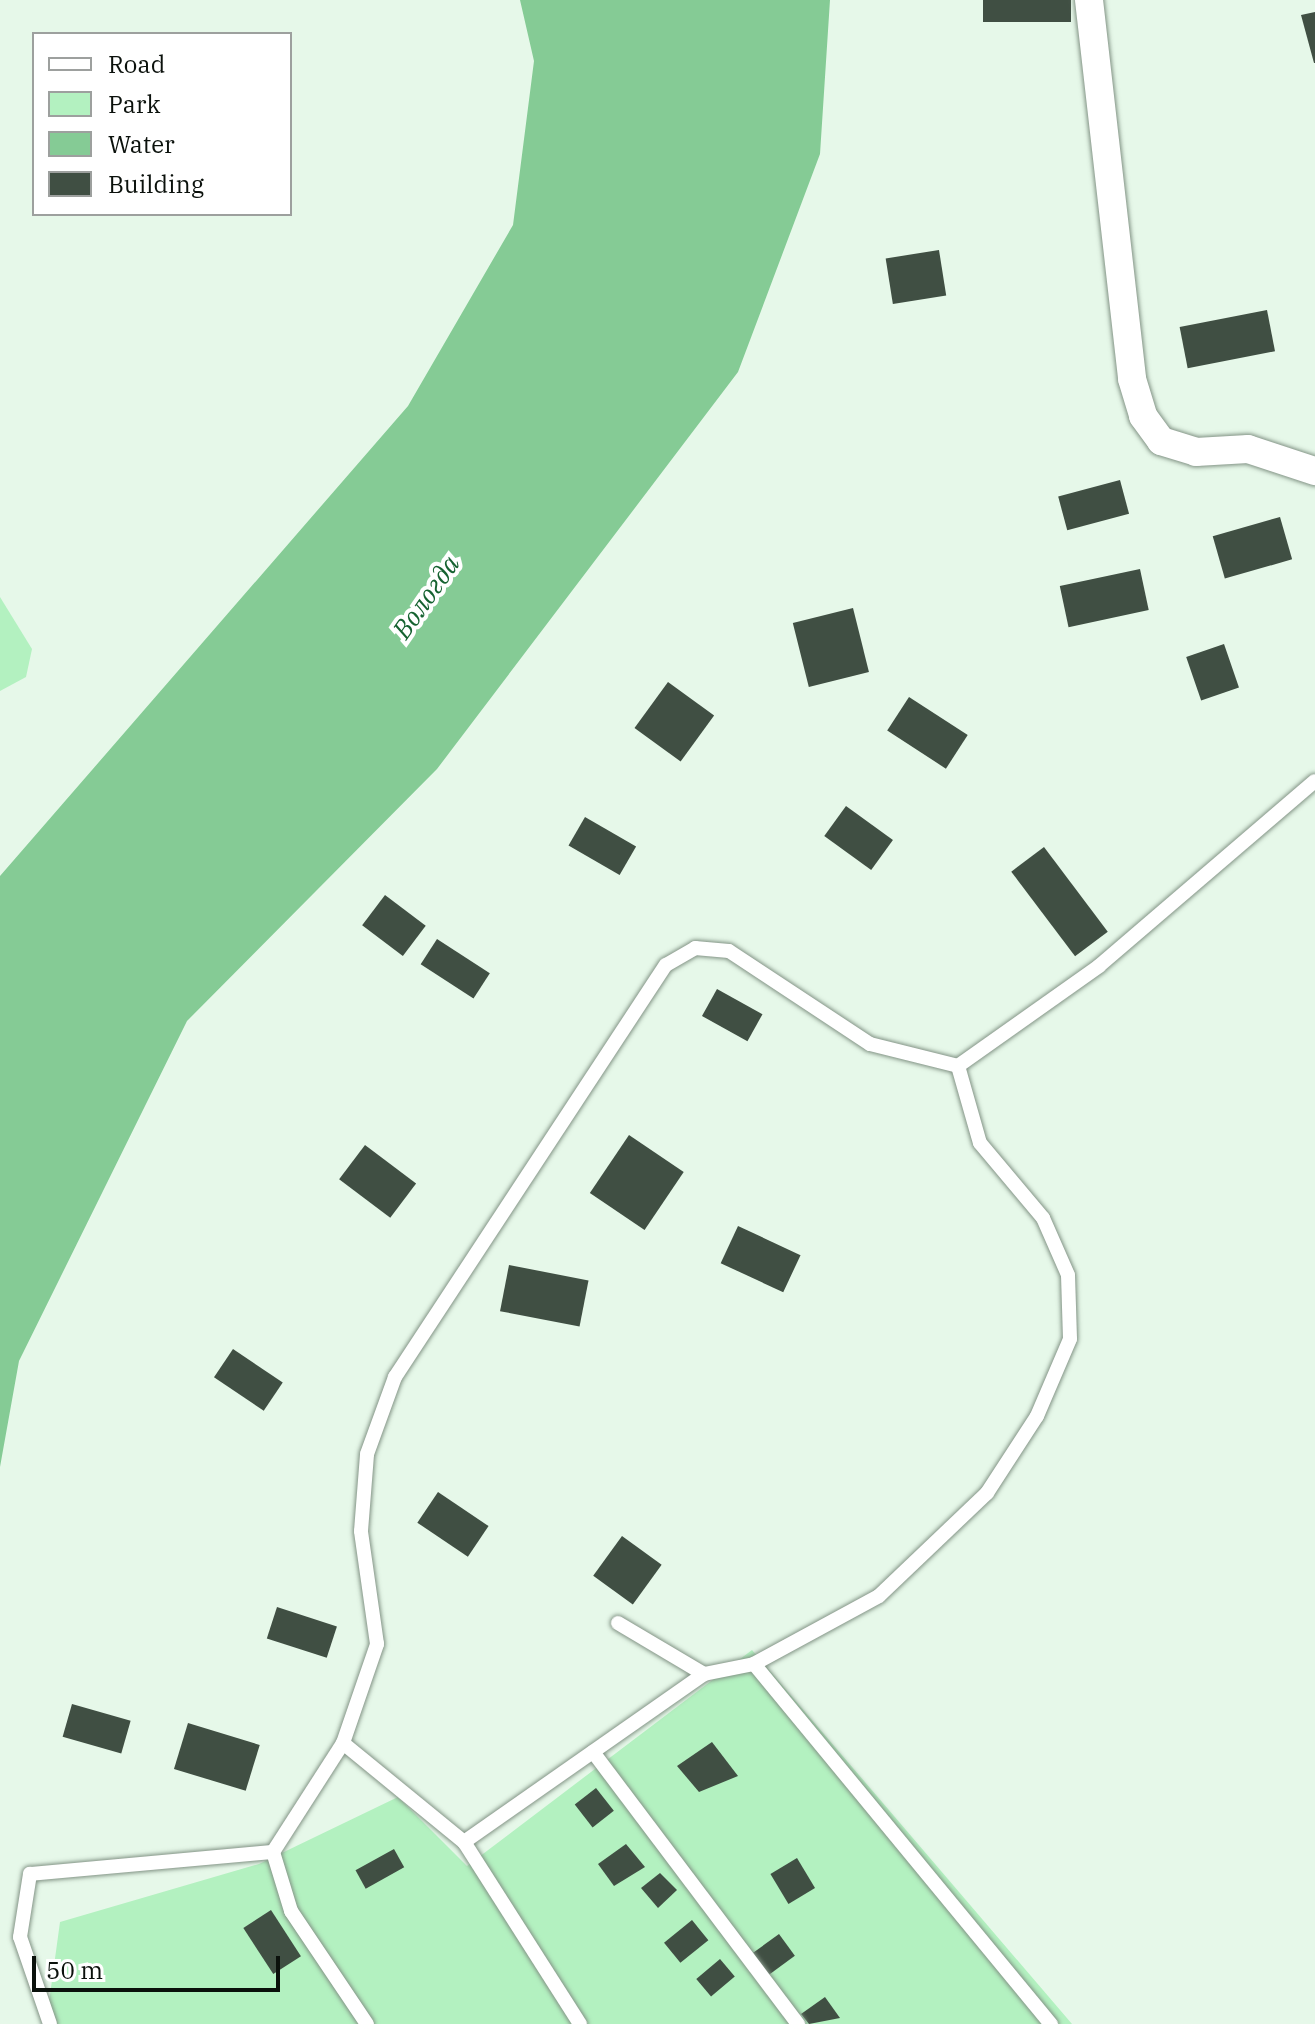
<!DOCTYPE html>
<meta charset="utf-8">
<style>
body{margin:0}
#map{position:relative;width:1315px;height:2024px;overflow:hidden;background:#e6f8e9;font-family:"IBM Plex Serif",serif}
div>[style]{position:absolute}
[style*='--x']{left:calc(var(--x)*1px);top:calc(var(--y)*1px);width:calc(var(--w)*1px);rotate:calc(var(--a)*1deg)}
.green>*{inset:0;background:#b3f1c0}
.water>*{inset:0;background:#85cb95}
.building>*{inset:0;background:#404f43;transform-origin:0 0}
.roads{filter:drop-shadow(0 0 2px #839486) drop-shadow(0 0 2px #839486)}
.lane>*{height:14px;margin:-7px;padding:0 7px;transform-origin:7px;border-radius:7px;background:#fff}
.street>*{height:28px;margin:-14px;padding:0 14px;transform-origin:14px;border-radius:14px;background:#fff}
span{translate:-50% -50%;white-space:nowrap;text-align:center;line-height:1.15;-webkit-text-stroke:8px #fff;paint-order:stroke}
.water-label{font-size:26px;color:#156230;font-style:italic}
.legend{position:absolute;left:32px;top:32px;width:260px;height:184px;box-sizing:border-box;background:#fff;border:2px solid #9da09e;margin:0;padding:10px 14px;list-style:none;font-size:24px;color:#0b110c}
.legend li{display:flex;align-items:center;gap:16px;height:40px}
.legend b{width:40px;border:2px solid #9da09e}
.scale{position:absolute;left:32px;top:1956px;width:248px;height:36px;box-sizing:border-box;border:4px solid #0b110c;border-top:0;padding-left:10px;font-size:24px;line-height:28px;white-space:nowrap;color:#0b110c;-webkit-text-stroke:6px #fff;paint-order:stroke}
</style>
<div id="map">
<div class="green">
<i style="clip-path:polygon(0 597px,32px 649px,26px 677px,0 691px)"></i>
<i style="clip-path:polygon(752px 1650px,1072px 2024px,46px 2024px,60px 1922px,259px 1864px,398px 1797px,467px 1866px)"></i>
</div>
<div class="water">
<i style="clip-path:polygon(520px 0,830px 0,820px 154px,738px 372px,437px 769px,187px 1021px,19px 1361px,0 1467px,0 876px,408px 406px,513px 225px,534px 61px)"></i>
</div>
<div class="building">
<i style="left:983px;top:0;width:88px;height:22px"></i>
<i style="clip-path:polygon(1315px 12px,1315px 63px,1314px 63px,1301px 15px)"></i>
<i style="left:939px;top:250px;width:46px;height:54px;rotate:81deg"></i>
<i style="left:1267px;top:310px;width:42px;height:89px;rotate:79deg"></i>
<i style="left:1120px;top:480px;width:35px;height:64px;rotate:75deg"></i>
<i style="left:1280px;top:517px;width:44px;height:70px;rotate:74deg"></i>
<i style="left:1140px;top:569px;width:42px;height:82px;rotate:78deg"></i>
<i style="left:853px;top:608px;width:66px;height:62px;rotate:76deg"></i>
<i style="left:1224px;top:644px;width:46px;height:40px;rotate:71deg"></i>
<i style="left:668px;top:682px;width:57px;height:57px;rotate:36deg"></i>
<i style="left:909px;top:697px;width:70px;height:40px;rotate:33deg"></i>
<i style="left:846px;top:806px;width:58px;height:37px;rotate:36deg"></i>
<i style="left:585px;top:817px;width:59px;height:33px;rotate:30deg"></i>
<i style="left:1044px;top:847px;width:106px;height:41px;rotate:53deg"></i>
<i style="left:385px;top:895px;width:51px;height:38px;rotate:37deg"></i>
<i style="left:437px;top:939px;width:63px;height:30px;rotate:33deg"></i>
<i style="left:717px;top:989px;width:52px;height:31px;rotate:29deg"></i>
<i style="left:629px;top:1135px;width:66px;height:70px;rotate:34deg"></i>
<i style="left:365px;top:1145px;width:64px;height:43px;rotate:37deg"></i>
<i style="left:738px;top:1226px;width:69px;height:41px;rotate:25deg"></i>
<i style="left:509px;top:1265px;width:81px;height:47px;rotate:11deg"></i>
<i style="left:233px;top:1349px;width:60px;height:34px;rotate:34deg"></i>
<i style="left:438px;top:1492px;width:61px;height:37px;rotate:34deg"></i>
<i style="left:622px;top:1536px;width:49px;height:49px;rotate:36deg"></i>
<i style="left:277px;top:1607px;width:63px;height:33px;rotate:18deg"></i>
<i style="left:72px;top:1704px;width:61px;height:34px;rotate:16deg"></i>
<i style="left:188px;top:1723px;width:75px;height:48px;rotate:17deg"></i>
<i style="clip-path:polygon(712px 1742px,738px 1776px,699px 1792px,677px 1766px)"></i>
<i style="left:596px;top:1788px;width:29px;height:27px;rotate:52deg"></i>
<i style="clip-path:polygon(626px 1844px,645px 1867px,614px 1886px,598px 1864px)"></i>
<i style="left:394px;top:1849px;width:21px;height:44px;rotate:61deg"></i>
<i style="left:797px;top:1858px;width:35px;height:31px;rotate:59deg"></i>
<i style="clip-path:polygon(660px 1873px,677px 1890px,658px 1908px,641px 1888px)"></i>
<i style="left:271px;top:1910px;width:55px;height:33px;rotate:57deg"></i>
<i style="left:692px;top:1920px;width:26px;height:36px;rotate:51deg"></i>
<i style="left:779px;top:1934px;width:27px;height:32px;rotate:54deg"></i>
<i style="left:720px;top:1959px;width:23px;height:31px;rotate:50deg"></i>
<i style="clip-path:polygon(825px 1997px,840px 2018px,809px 2024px,801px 2014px)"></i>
</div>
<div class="roads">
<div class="lane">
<i style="--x:958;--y:1066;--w:173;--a:-35.3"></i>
<i style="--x:1099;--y:966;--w:284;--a:-40.6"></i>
<i style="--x:618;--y:1623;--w:100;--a:30.7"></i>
<i style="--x:754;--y:1664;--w:467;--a:50.5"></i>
<i style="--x:343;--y:1743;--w:156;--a:39.3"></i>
<i style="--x:464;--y:1842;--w:216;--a:57.5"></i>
<i style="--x:593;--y:1752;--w:341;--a:53"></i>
<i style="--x:273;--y:1852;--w:62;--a:73"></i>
<i style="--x:291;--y:1911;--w:136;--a:56.1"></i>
<i style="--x:50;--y:2024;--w:92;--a:-109"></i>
<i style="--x:20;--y:1937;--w:64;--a:-81"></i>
<i style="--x:30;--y:1874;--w:244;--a:-5.2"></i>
<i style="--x:273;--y:1852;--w:130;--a:-57.3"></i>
<i style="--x:343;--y:1743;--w:105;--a:-71"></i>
<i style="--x:377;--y:1644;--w:114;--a:-98.1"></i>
<i style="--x:361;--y:1531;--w:77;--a:-85.5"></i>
<i style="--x:367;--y:1454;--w:82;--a:-70"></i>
<i style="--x:395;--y:1377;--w:493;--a:-56.7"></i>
<i style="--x:666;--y:965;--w:34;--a:-30"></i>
<i style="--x:695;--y:948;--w:34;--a:5"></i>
<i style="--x:729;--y:951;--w:169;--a:33.4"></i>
<i style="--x:870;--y:1044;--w:91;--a:14"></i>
<i style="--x:958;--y:1066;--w:80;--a:74.1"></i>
<i style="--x:980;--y:1143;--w:98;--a:50"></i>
<i style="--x:1043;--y:1218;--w:62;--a:66.3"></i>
<i style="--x:1068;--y:1275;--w:64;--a:88.2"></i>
<i style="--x:1070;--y:1339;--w:84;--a:113.2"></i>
<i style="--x:1037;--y:1416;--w:92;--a:123"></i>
<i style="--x:987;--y:1493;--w:149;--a:136.4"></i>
<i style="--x:879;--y:1596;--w:142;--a:151.5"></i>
<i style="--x:754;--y:1664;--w:51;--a:168.7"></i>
<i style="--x:704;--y:1674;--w:293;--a:145"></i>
</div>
<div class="street">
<i style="--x:1089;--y:0;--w:381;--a:83.5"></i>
<i style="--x:1132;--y:379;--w:39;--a:73"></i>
<i style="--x:1143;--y:416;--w:31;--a:54"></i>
<i style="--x:1161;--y:441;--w:37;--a:17"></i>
<i style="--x:1196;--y:452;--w:52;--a:-3.3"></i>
<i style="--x:1248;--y:449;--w:71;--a:18.2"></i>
</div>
</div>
<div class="water-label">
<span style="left:426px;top:597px;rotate:-55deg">Вологда</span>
</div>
<ul class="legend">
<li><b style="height:10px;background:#fff"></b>Road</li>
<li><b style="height:22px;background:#b3f1c0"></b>Park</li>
<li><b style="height:22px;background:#85cb95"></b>Water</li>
<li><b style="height:22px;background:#404f43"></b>Building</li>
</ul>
<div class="scale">50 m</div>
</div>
